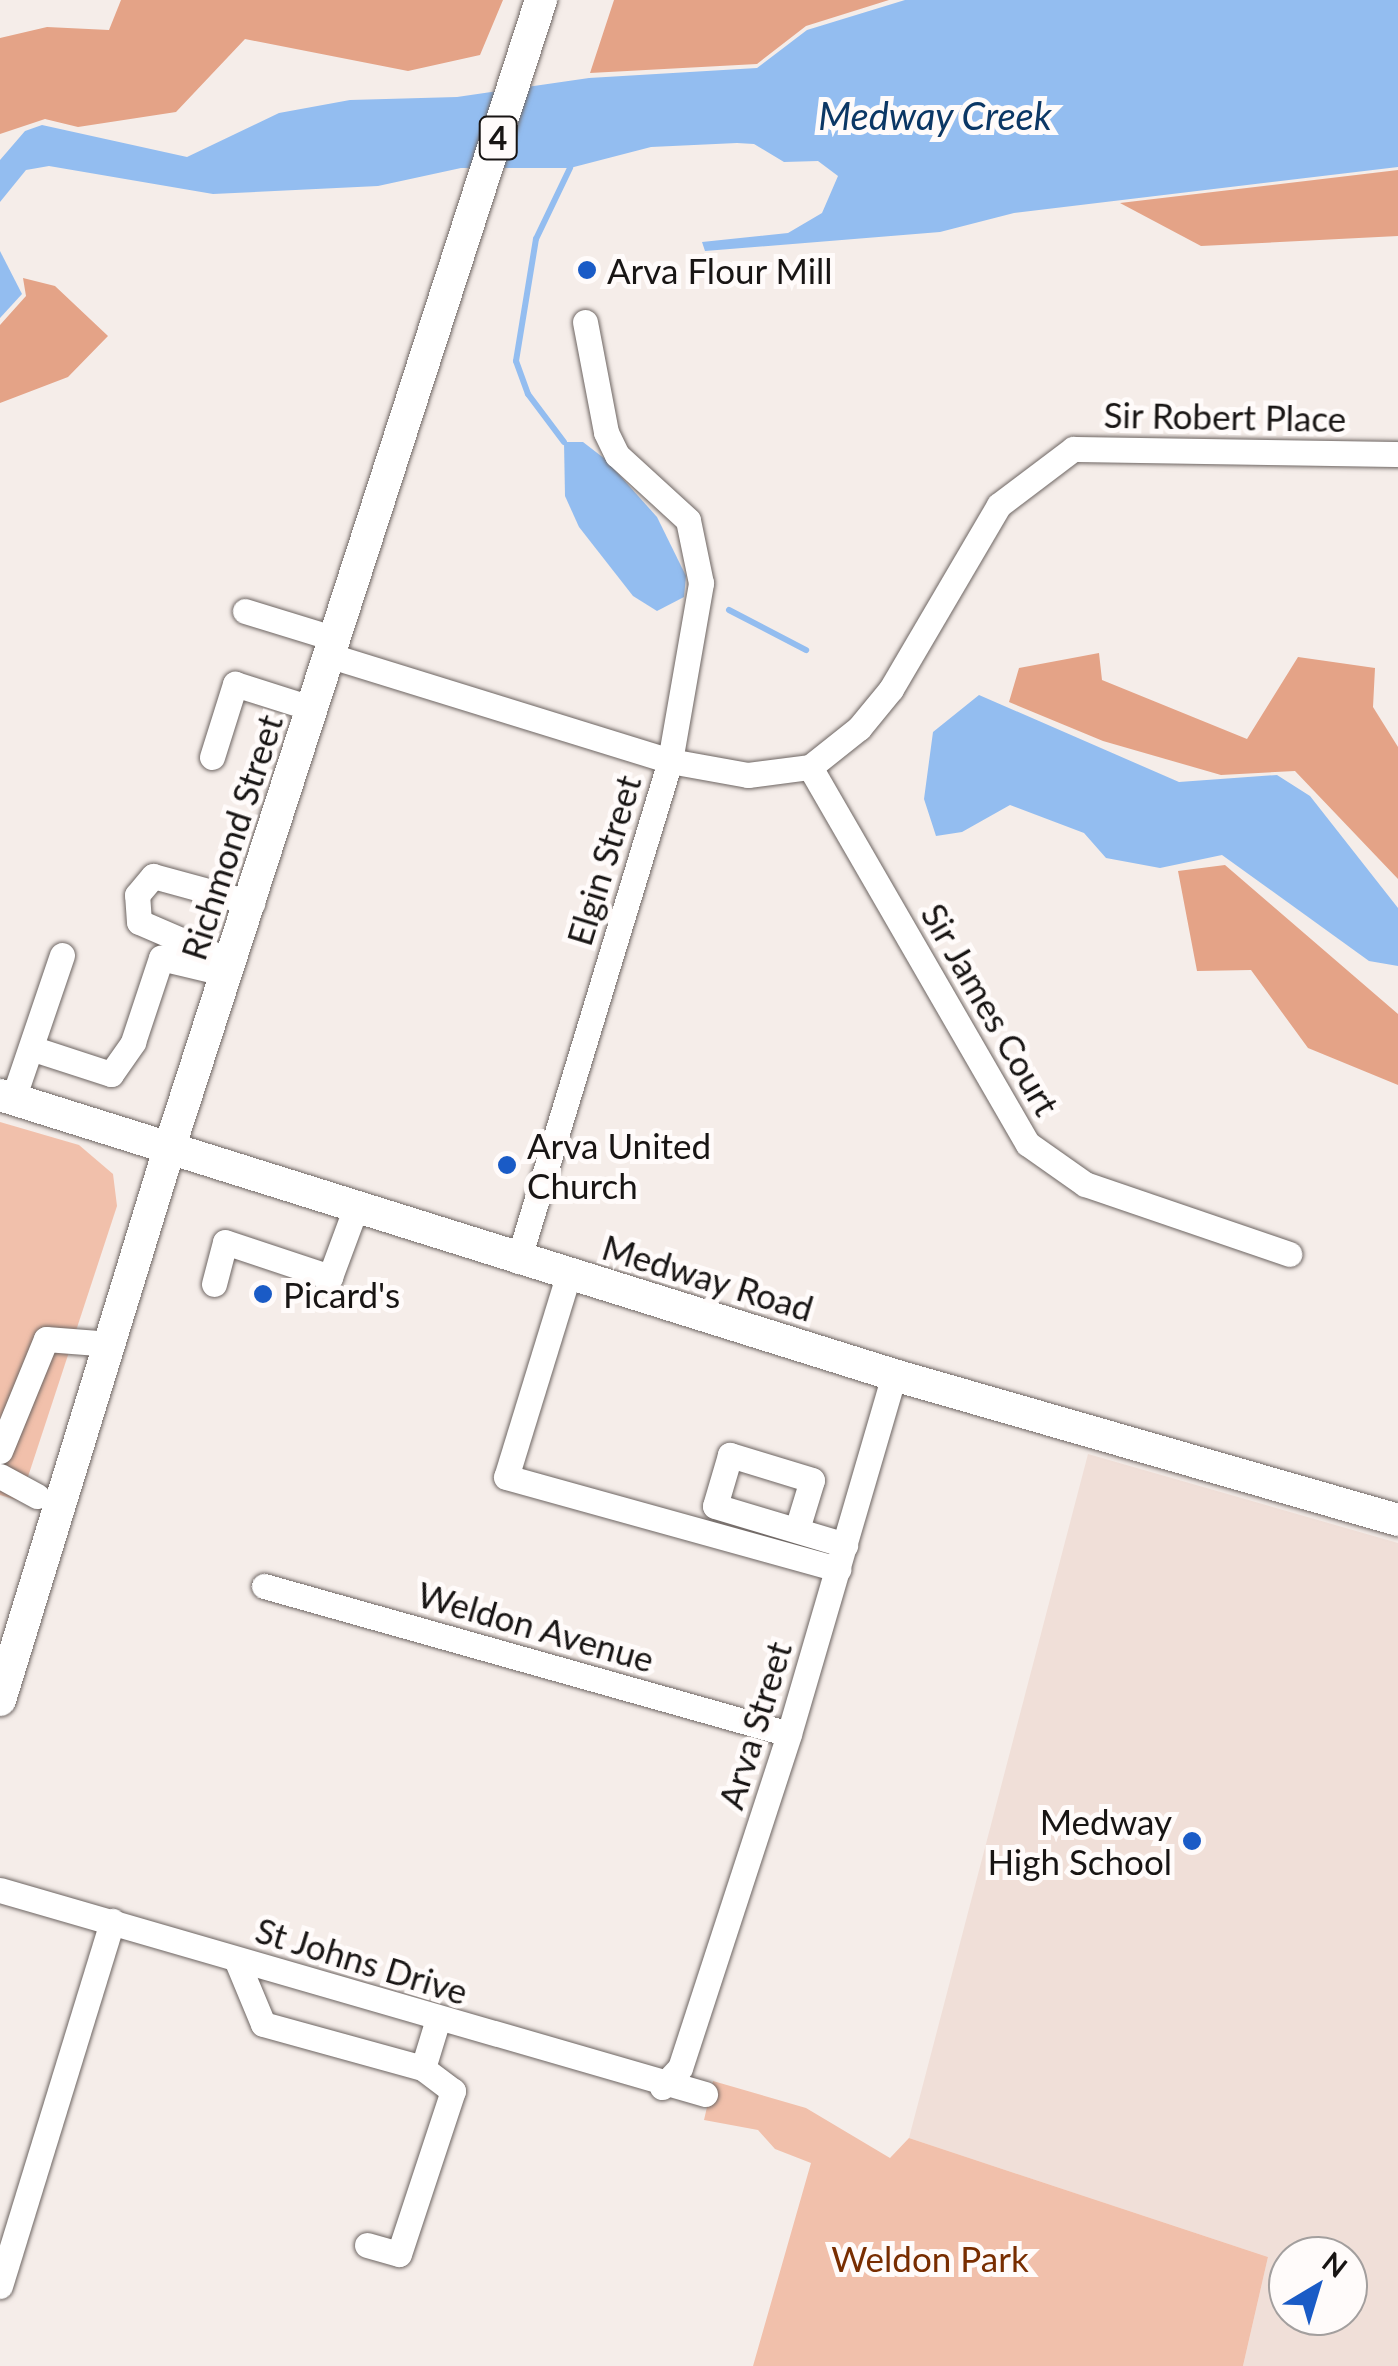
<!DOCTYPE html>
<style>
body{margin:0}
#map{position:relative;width:1398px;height:2366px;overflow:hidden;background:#f5ede9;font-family:Lato,sans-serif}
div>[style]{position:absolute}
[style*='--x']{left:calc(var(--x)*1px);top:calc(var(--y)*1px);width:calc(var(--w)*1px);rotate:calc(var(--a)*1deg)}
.built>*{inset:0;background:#f0dfd8}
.green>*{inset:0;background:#f1c0ab}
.forest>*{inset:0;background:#e4a387}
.water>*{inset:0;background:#93bdf0}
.stream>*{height:6px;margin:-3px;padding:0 3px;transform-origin:3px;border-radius:3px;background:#93bdf0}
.roads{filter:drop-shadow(0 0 2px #6d6562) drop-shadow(0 0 2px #6d6562)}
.minor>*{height:25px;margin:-12.5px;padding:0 12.5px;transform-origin:12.5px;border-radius:12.5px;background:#fff}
.major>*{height:32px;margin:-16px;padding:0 16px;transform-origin:16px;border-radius:16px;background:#fff}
.dots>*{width:28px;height:28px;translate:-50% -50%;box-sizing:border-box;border:5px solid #fffbfa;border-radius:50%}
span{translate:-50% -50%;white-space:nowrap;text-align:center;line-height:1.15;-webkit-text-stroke:10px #fffbfa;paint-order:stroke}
.shield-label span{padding:2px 8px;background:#fffbfa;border:2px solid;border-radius:8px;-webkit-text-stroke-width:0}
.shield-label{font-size:32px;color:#181514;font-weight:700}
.poi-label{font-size:35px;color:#181514}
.left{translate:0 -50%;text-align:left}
.right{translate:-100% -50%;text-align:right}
.street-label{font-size:35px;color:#181514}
.park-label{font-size:35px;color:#782d00}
.water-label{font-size:38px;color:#0b3765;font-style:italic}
.north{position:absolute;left:1268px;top:2236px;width:100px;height:100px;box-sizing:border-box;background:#fffbfa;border:2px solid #a39f9e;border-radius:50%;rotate:38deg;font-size:28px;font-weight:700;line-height:40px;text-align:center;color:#181514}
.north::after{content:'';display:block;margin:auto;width:35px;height:45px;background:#1a5bc6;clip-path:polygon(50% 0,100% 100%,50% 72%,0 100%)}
</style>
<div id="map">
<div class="built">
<i style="clip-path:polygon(evenodd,1088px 1454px,1398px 1543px,1398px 2366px,1243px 2366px,1268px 2257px,909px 2138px,1088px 1454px,1288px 2256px,1348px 2256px,1348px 2316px,1288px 2316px,1288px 2256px)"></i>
</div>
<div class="green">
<i style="clip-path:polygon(0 1122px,79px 1145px,113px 1174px,117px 1206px,20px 1501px,0 1495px)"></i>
<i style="clip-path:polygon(713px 2081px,806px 2108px,890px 2158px,909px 2138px,1268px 2257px,1243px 2366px,753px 2366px,811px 2163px,775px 2149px,758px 2130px,704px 2120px)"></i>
</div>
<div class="forest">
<i style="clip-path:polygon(121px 0,503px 0,480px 55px,408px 71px,245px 39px,176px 112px,78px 127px,45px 119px,0 134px,0 38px,47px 27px,109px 30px)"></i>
<i style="clip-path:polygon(614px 0,889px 0,806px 26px,757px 64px,590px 73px)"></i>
<i style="clip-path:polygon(1398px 170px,1398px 236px,1201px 246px,1120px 203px)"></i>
<i style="clip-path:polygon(23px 278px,55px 286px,108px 336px,68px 377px,0 403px,0 325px,26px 296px)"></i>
<i style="clip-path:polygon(1099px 653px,1102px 680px,1247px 739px,1298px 657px,1375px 668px,1373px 707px,1398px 747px,1398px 879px,1295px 771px,1221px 775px,1103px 741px,1009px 702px,1019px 668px)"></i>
<i style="clip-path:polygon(1225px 865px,1398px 1014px,1398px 1085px,1308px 1048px,1251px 970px,1197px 971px,1178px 871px)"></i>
</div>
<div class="water">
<i style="clip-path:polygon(905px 0,1398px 0,1398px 167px,1014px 213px,940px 232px,705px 251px,702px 242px,788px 233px,822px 213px,838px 176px,818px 161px,784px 162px,754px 144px,737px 143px,651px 147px,570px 168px,461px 168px,378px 186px,213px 194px,49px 166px,26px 170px,0 202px,0 160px,25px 131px,42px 125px,187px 157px,279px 113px,350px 100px,457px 97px,589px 78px,757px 68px,807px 30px)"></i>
<i style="clip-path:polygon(0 251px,22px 294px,0 318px)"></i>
<i style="clip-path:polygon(564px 442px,583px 442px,605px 459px,657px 517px,686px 576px,684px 597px,657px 611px,633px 596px,579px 527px,565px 496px)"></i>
<i style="clip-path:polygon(979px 695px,1179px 782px,1277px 775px,1310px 796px,1398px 908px,1398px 966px,1369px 961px,1222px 855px,1160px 868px,1106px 858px,1084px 833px,1010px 805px,962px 832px,936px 836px,924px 799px,933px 732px)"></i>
</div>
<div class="stream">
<i style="--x:564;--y:442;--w:60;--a:-126.9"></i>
<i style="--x:528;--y:394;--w:35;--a:-110"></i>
<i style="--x:516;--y:361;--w:124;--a:-80.7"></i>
<i style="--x:536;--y:239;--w:79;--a:-64.4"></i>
<i style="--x:729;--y:610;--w:87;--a:27.5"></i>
</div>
<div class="roads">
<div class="minor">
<i style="--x:245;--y:611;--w:95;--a:17.1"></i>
<i style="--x:331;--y:656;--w:355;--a:17.2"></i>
<i style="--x:670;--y:761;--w:79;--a:10.2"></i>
<i style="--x:748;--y:775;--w:63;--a:-7.4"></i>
<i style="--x:810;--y:767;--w:63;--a:-38.5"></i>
<i style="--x:859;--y:728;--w:50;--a:-50.6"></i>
<i style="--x:891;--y:689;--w:213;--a:-59.6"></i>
<i style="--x:999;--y:505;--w:93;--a:-37.1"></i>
<i style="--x:1073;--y:449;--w:325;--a:0.9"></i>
<i style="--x:212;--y:757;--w:77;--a:-72.5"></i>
<i style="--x:235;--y:684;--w:83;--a:17.6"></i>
<i style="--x:810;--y:767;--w:435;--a:60"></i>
<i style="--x:1028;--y:1144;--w:70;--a:35.1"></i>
<i style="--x:1085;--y:1184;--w:216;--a:18.9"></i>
<i style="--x:232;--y:962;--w:101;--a:-156.7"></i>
<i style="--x:139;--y:922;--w:27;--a:-94"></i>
<i style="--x:137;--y:895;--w:25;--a:-50"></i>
<i style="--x:153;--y:876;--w:103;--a:15.3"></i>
<i style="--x:34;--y:1049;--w:81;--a:18"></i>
<i style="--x:111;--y:1074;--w:39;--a:-55"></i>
<i style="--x:133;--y:1042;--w:89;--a:-71.6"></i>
<i style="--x:161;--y:958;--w:69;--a:13.4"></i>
<i style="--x:13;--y:1099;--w:152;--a:-71.2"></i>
<i style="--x:518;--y:1261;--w:523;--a:-73.09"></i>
<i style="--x:670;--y:761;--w:181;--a:-80.1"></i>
<i style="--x:701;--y:583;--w:64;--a:-101.7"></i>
<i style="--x:688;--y:520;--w:96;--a:-137.5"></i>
<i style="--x:617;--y:455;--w:25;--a:-116"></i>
<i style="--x:606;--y:432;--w:112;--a:-100.8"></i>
<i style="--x:568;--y:1276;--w:210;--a:107.1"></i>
<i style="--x:506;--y:1477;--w:345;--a:15.5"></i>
<i style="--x:214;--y:1284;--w:43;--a:-75.3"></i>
<i style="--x:225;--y:1242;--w:111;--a:18.4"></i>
<i style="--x:330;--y:1277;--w:75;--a:-69.6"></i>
<i style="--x:0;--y:1451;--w:121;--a:-67.7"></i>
<i style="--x:46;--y:1339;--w:65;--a:4.4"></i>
<i style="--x:0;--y:1476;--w:42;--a:28.4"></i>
<i style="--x:797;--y:1529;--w:51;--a:-73"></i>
<i style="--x:812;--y:1480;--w:86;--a:-163"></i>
<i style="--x:730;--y:1455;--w:53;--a:106.4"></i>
<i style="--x:715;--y:1506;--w:136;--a:16.7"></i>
<i style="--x:264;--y:1586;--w:545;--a:15.74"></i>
<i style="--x:0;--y:1890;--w:734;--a:16.14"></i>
<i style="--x:236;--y:1959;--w:70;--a:67.4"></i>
<i style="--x:263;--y:2024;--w:166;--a:15.4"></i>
<i style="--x:423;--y:2068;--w:51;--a:-73"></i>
<i style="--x:662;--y:2087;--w:26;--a:-47"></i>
<i style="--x:680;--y:2068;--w:351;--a:-71.9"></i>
<i style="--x:789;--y:1734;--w:374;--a:-73.7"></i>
<i style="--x:367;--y:2245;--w:33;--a:16"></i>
<i style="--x:399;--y:2254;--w:172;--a:-71.7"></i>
<i style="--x:453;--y:2091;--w:38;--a:-143"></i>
<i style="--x:0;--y:2286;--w:382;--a:-72.9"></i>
</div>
<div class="major">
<i style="--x:0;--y:1095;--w:937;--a:17.39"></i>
<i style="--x:894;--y:1375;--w:524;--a:16.05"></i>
<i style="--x:0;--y:1700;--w:579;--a:-72.94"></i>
<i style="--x:170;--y:1146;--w:1205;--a:-72.06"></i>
</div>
</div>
<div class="dots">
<i style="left:587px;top:270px;background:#1a5bc6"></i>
<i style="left:507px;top:1165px;background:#1a5bc6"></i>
<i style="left:263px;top:1294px;background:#1a5bc6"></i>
<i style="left:1192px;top:1841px;background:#1a5bc6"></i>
</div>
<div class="shield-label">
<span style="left:498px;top:138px">4</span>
</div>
<div class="poi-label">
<span class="left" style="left:607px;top:270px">Arva Flour Mill</span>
<span class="left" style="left:527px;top:1165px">Arva United<br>Church</span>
<span class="left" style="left:283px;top:1294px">Picard's</span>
<span class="right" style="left:1172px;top:1841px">Medway<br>High School</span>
</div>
<div class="street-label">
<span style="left:1225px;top:416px;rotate:1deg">Sir Robert Place</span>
<span style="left:231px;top:837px;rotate:-72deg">Richmond Street</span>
<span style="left:603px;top:860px;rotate:-73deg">Elgin Street</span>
<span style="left:991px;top:1009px;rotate:60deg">Sir James Court</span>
<span style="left:708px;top:1277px;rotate:17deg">Medway Road</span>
<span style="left:536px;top:1626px;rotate:16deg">Weldon Avenue</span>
<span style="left:754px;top:1725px;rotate:-73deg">Arva Street</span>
<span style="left:362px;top:1960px;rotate:17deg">St Johns Drive</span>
</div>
<div class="park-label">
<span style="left:930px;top:2258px">Weldon Park</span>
</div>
<div class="water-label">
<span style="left:935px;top:116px">Medway Creek</span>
</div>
<div class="north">N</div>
</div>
